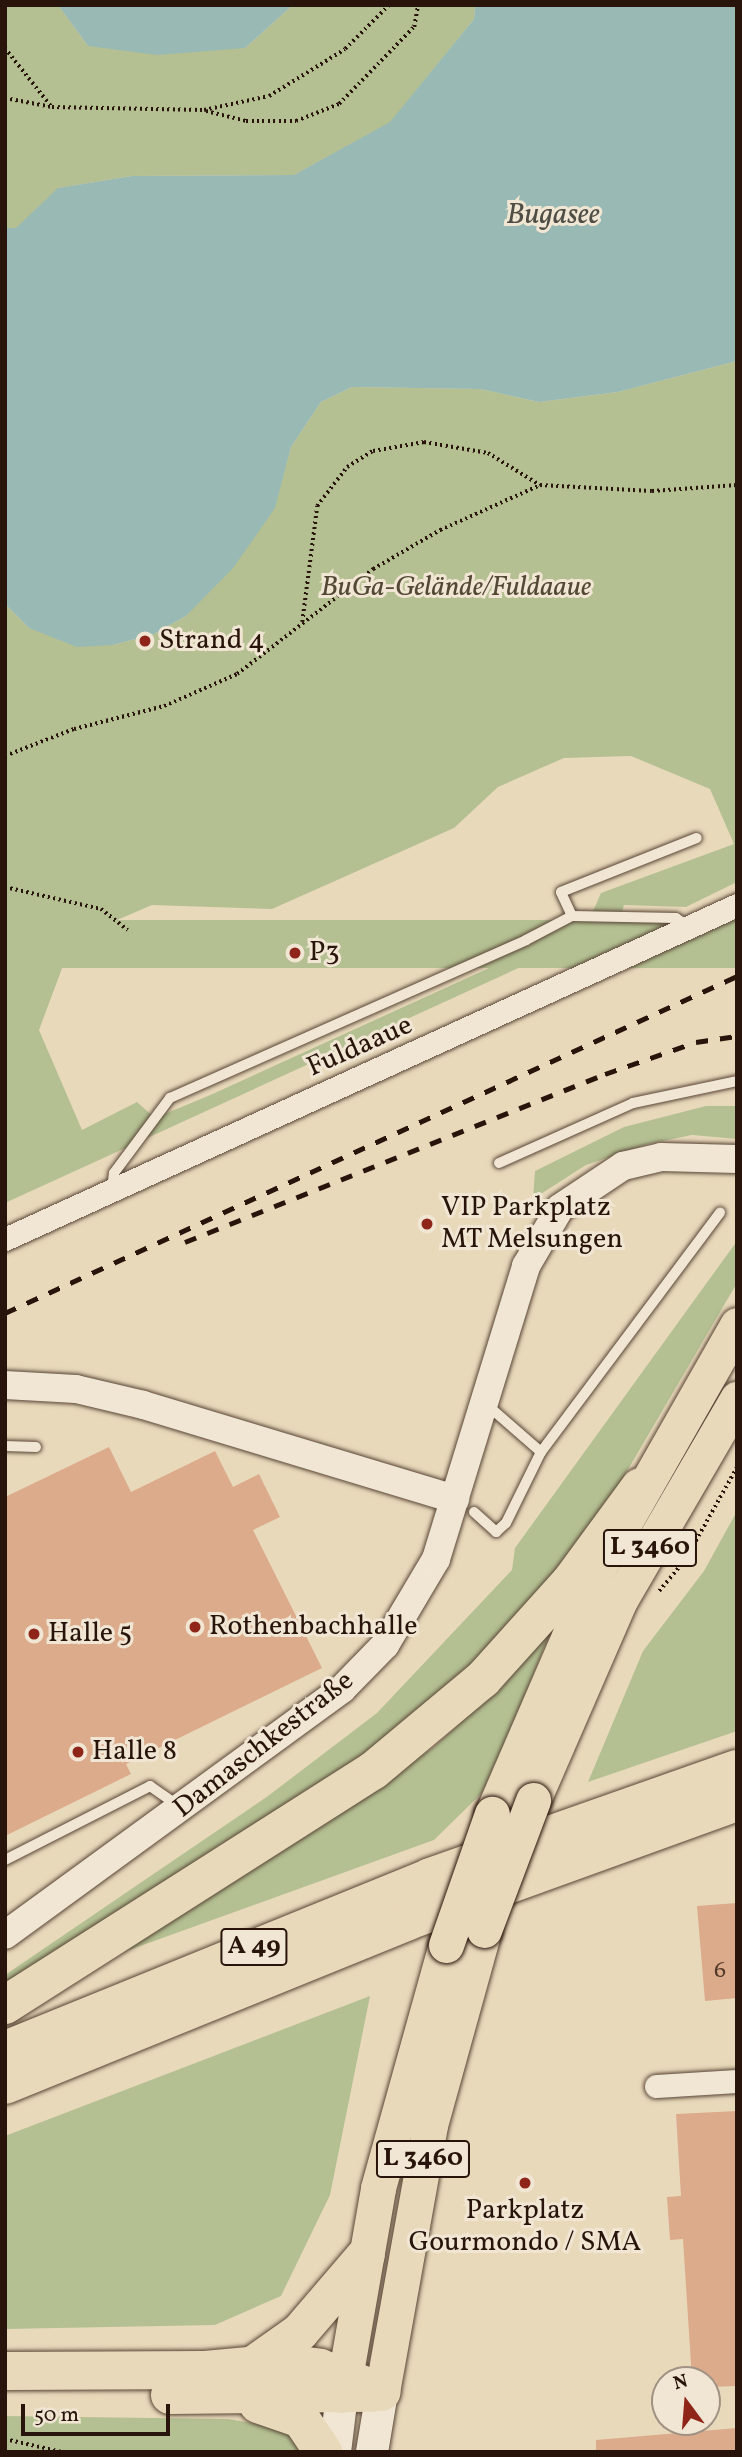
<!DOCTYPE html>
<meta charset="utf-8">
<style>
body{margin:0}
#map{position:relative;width:742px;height:2457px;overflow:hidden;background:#e9d9bb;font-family:Vollkorn,serif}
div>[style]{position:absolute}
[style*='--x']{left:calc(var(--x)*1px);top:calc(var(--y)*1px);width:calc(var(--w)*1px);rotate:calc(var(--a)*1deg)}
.green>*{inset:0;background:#b4c092;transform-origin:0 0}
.water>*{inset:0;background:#98b9b4}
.building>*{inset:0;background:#dbab8b}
.path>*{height:3.5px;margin-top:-1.75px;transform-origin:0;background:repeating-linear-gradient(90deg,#28140a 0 2px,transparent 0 5.5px)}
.roads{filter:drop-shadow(0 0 2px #584536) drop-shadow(0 0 2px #584536)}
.service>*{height:10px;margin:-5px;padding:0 5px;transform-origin:5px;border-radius:5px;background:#f1e6d3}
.minor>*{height:23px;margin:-11.5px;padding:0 11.5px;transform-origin:11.5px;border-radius:11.5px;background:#f1e6d3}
.tertiary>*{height:28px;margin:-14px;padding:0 14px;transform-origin:14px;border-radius:14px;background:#f1e6d3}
.secondary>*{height:32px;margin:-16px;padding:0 16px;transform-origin:16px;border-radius:16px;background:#f1e6d3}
.primary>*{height:35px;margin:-17.5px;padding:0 17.5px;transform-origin:17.5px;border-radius:17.5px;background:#e9d9bb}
.motorway>*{height:38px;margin:-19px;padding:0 19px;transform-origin:19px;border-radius:19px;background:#e9d9bb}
.rail>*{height:5px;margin-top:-2.5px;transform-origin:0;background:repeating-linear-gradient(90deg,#28140a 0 12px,transparent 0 24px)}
.bridges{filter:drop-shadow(0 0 2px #28140a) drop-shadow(0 0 2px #28140a)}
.primary-bridge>*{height:35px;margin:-17.5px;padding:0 17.5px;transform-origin:17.5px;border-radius:17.5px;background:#e9d9bb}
.dots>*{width:19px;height:19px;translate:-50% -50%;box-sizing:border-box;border:4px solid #f1e6d3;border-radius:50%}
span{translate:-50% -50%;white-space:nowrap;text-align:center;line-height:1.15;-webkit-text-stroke:6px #f1e6d3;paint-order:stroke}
.number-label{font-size:24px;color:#553a2a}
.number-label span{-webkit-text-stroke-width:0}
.shield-label span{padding:2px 5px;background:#f1e6d3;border:2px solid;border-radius:5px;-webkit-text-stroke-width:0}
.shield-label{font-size:26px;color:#28140a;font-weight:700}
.park-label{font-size:28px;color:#524833;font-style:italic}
.poi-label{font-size:28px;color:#28140a}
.left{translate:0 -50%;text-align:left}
.street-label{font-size:28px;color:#28140a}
.water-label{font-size:30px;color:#4f4e46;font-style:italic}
.frame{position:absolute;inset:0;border:7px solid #28140a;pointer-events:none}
.north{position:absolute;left:651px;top:2366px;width:70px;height:70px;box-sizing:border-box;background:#f1e6d3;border:2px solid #a19283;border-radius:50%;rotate:344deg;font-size:19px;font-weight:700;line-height:28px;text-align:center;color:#28140a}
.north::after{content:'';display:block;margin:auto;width:24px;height:32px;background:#8f2418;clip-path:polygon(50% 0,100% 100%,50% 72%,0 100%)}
.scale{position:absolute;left:21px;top:2404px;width:149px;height:32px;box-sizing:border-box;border:4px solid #28140a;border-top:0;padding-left:9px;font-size:21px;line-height:24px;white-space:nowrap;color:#28140a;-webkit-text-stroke:5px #f1e6d3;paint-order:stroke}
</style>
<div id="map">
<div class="green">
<i style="clip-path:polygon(5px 5px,58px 5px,88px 46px,245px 48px,293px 5px,475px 5px,474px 19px,390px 123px,294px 175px,132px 176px,59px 188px,16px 229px,5px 228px)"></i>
<i style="clip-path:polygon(evenodd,737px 361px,737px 882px,686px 907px,624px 905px,619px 922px,5px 1203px,5px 604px,29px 628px,113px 645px,154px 634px,186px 616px,274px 508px,291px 447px,321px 402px,352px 387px,480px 389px,539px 402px,618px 392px,737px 361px,631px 756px,710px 789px,734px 844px,601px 893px,588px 923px,208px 1096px,155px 1118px,137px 1102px,82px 1130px,39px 1030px,73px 939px,152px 905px,272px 909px,454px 828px,498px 787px,564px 758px,631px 756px)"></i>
<i style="left:737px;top:920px;width:48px;height:804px;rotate:90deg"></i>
<i style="clip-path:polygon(706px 1106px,737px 1106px,737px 1139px,692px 1135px,648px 1144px,586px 1165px,533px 1199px,535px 1171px,624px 1127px)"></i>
<i style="clip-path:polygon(737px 1241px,737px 1283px,609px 1502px,571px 1560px,478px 1661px,352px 1766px,5px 1989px,5px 1975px,268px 1796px,377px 1713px,512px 1570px,515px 1548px)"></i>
<i style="clip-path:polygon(737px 1511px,737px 1731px,588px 1782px,643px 1651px,704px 1571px)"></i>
<i style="clip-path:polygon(552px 1628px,488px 1787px,434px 1840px,118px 1954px,433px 1748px,499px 1688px)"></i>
<i style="clip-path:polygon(370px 1996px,330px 2195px,281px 2296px,215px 2325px,5px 2329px,5px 2136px)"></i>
<i style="clip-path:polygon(5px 2416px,228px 2419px,299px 2431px,302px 2452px,5px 2452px)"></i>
</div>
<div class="water">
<i style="clip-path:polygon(58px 5px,293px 5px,245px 48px,157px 55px,88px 46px)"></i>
<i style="clip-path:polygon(475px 5px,737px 5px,737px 361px,618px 392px,539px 402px,480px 389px,352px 387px,321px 402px,291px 447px,275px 508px,233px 568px,186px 616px,154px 634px,113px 645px,77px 647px,29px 628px,5px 604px,5px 228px,16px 228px,58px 188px,132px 176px,294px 175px,390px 122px,474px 19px)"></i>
</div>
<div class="building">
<i style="clip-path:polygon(109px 1447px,131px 1492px,215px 1451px,233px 1487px,259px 1474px,280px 1517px,253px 1530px,322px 1668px,126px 1764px,131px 1774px,5px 1836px,5px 1497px)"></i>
<i style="clip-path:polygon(737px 1903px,737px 1998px,705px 2001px,697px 1906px)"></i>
<i style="clip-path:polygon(737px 2111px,737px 2386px,707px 2387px,707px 2380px,692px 2380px,683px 2239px,670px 2240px,667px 2197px,681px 2196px,676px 2114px)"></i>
<i style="clip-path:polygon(737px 2428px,737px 2452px,596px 2452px,596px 2440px)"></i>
</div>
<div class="path">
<i style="--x:5;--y:48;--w:74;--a:51.6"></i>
<i style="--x:5;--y:98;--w:48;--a:10.8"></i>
<i style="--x:52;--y:107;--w:152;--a:1.1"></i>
<i style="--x:204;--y:110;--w:66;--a:-12.2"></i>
<i style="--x:269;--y:96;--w:89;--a:-31.7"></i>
<i style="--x:345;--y:49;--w:62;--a:-45"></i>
<i style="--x:206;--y:111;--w:41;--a:14"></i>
<i style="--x:246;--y:121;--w:50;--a:0"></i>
<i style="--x:296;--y:121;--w:46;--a:-21.6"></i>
<i style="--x:339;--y:104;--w:107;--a:-45.8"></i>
<i style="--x:414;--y:27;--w:22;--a:-80"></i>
<i style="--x:302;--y:622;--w:117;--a:-82.6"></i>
<i style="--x:317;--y:506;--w:49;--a:-52.4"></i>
<i style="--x:347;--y:467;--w:31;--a:-32"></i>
<i style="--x:373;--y:451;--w:52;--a:-10"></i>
<i style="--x:424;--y:442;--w:65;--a:9.8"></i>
<i style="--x:488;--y:453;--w:61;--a:31.6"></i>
<i style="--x:5;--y:756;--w:74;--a:-21.4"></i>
<i style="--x:74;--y:729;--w:93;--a:-14.3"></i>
<i style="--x:164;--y:706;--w:80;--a:-23.7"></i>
<i style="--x:237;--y:674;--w:172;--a:-37.7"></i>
<i style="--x:373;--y:569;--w:78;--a:-30.2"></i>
<i style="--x:440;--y:530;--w:110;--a:-24.2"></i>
<i style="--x:540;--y:485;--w:112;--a:3.1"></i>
<i style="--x:652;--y:491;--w:85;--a:-4"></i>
<i style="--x:5;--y:887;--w:98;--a:12.9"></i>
<i style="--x:101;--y:909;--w:34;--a:38"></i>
<i style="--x:659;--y:1591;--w:40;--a:-50"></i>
<i style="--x:685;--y:1560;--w:107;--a:-60.8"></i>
<i style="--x:5;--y:2439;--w:58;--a:12.8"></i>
</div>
<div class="roads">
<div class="service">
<i style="--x:572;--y:916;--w:104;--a:1.1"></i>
<i style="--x:676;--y:918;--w:16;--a:35"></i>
<i style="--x:499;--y:1163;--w:147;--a:-24.1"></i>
<i style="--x:633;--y:1103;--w:106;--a:-11.9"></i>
<i style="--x:112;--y:1189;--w:16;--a:-83"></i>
<i style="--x:114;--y:1173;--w:94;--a:-53.3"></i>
<i style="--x:170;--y:1098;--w:389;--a:-23.9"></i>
<i style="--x:526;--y:940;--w:52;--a:-27.6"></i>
<i style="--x:572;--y:916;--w:26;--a:-115"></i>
<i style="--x:561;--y:892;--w:146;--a:-21.7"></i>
<i style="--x:486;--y:1404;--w:73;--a:41.1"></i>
<i style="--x:5;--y:1446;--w:31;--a:2"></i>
<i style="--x:474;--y:1512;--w:30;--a:42"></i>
<i style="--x:496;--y:1532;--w:13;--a:-42"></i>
<i style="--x:506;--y:1523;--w:79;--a:-63.8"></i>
<i style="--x:541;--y:1452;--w:299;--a:-53.2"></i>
<i style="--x:5;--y:1860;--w:163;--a:-27"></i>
<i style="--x:150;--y:1786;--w:33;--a:35"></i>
</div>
<div class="minor">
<i style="--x:5;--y:1239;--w:805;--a:-24.53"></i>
<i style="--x:656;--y:2086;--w:81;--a:-3.5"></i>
</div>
<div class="tertiary">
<i style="--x:5;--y:1385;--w:71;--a:3.2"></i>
<i style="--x:76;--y:1389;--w:69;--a:13.4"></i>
<i style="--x:143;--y:1405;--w:326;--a:16.8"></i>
<i style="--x:5;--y:1935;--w:417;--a:-36.1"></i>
<i style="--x:342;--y:1689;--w:62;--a:-45.7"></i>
<i style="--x:385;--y:1645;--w:100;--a:-59.3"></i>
<i style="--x:436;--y:1559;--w:307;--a:-72.9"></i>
<i style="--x:526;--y:1266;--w:67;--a:-59.6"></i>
<i style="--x:560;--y:1208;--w:76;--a:-33.7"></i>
<i style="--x:623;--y:1166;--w:39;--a:-13"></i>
<i style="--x:661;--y:1157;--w:76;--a:1.5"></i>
</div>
<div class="secondary">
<i style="--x:335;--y:2452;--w:57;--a:-83"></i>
<i style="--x:372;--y:2452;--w:61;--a:-80.5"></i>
</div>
<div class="primary">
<i style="--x:533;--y:1800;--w:218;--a:-66.5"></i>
<i style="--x:620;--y:1600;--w:233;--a:-59.8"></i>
<i style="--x:492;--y:1814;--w:267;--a:-66.6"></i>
<i style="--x:598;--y:1569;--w:281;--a:-60.3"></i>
<i style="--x:382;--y:2392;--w:271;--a:-79.8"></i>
<i style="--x:430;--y:2125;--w:202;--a:-74.5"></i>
<i style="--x:342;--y:2395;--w:210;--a:-80.1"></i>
<i style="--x:378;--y:2188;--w:252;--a:-74.4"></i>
</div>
<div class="motorway">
<i style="--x:5;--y:2005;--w:437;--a:-32.5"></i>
<i style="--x:374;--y:1770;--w:142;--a:-39.9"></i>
<i style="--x:483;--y:1679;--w:133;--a:-48"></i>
<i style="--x:572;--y:1580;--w:115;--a:-53.8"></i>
<i style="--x:5;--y:2050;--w:459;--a:-22.1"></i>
<i style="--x:430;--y:1877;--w:325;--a:-19.4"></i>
<i style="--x:5;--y:2085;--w:435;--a:-22.1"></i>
<i style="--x:408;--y:1921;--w:350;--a:-19.9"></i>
<i style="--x:255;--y:2364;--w:55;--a:-35.4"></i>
<i style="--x:300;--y:2332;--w:101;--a:-49.4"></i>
<i style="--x:5;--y:2371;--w:200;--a:-0.3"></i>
<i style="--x:205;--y:2370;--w:77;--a:-5.2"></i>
<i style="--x:282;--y:2363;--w:38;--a:7"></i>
<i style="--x:320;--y:2368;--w:66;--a:21.2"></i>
<i style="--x:170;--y:2395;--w:203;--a:-0.6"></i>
<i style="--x:258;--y:2404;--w:46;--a:19.2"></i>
<i style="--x:301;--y:2419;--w:40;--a:56"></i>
</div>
</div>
<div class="rail">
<i style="--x:185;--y:1242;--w:452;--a:-21.8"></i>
<i style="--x:605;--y:1074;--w:96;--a:-19.4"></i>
<i style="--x:696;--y:1042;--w:41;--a:-8.3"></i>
<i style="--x:5;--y:1313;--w:806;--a:-24.72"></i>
</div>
<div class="bridges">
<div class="primary-bridge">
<i style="--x:484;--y:1930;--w:139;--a:-69.3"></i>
<i style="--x:446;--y:1945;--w:139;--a:-70.7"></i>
</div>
</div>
<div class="dots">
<i style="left:145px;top:641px;background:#8f2418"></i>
<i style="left:295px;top:953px;background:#8f2418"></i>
<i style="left:427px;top:1224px;background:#8f2418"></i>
<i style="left:195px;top:1627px;background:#8f2418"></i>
<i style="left:34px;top:1634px;background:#8f2418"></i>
<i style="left:78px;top:1752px;background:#8f2418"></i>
<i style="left:525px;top:2183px;background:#8f2418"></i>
</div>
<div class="number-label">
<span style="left:720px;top:1972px">6</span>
</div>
<div class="shield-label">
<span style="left:650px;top:1548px">L 3460</span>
<span style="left:254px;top:1947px">A 49</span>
<span style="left:423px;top:2159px">L 3460</span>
</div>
<div class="park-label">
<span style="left:456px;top:588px">BuGa-Gelände/Fuldaaue</span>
</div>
<div class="poi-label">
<span class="left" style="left:159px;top:641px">Strand 4</span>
<span class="left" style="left:309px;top:953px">P3</span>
<span class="left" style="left:441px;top:1224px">VIP Parkplatz<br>MT Melsungen</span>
<span class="left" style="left:209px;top:1627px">Rothenbachhalle</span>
<span class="left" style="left:48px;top:1634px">Halle 5</span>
<span class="left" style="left:92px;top:1752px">Halle 8</span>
<span style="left:525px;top:2227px">Parkplatz<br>Gourmondo / SMA</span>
</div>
<div class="street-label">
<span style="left:360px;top:1047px;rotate:-24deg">Fuldaaue</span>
<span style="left:264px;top:1745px;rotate:-38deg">Damaschkestraße</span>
</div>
<div class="water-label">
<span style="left:553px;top:215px">Bugasee</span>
</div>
<div class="frame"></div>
<div class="north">N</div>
<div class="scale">50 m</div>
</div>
